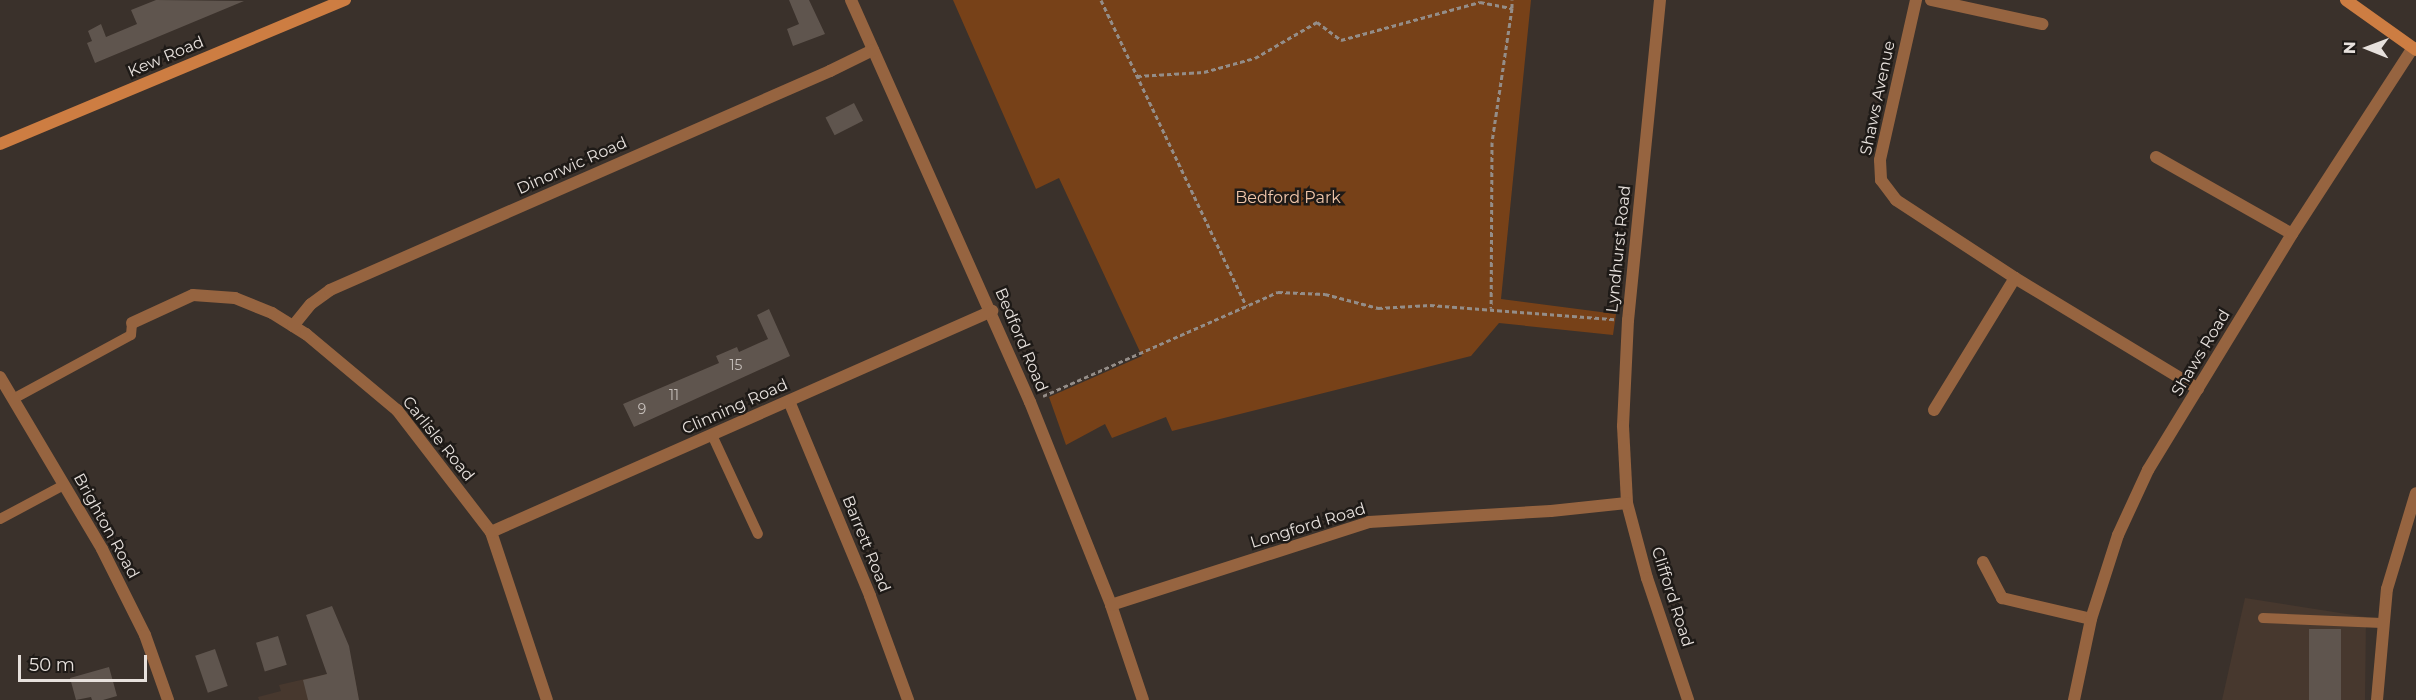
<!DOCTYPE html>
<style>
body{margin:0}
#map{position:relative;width:2416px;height:700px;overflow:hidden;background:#3a312b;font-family:Montserrat,sans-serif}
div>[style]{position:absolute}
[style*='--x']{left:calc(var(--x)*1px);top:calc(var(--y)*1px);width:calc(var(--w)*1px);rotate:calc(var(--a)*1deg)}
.built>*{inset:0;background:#47382e}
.green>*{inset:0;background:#774118}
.building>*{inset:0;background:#5f554e;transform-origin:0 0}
.path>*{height:3px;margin-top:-1.5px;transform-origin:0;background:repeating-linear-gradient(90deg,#948d88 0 4.5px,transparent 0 7.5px)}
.lane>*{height:10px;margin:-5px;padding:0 5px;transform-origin:5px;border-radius:5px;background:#966440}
.street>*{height:12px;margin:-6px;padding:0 6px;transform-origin:6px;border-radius:6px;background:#966440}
.secondary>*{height:12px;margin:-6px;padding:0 6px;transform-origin:6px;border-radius:6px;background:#cd7d42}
span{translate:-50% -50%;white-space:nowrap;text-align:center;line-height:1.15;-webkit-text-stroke:5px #1e1a17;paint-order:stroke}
.number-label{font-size:14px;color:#c5beb9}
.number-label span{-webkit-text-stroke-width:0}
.street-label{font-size:16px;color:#e7e1dd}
.park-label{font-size:16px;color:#f0c6aa}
.north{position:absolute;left:2338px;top:18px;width:60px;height:60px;-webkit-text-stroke:4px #1e1a17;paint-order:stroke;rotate:271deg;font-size:16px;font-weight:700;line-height:24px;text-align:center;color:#e7e1dd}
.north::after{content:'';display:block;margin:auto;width:21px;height:27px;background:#e7e1dd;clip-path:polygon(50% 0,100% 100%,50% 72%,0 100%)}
.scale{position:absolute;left:18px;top:655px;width:129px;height:27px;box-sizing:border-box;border:3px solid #e7e1dd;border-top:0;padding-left:8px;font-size:18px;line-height:21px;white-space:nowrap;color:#e7e1dd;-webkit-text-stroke:4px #1e1a17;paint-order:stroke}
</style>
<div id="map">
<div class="built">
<i style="clip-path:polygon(2245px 598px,2366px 617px,2365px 700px,2222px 700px)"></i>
<i style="clip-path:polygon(353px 668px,359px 700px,259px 700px,258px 697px,281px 691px,279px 685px)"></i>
</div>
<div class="green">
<i style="clip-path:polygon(953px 0,1531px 0,1501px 299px,1616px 314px,1613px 335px,1499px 323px,1471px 356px,1172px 431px,1166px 417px,1112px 438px,1105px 424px,1066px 445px,1049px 397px,1142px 356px,1059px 178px,1036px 189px)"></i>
</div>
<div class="building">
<i style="clip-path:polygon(156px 0,244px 1px,95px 63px,87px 43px,92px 41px,88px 31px,101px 24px,106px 37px,137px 24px,131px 10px)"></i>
<i style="clip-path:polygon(789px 0,809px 0,825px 34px,793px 46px,787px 29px,799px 24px)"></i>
<i style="left:854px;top:103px;width:20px;height:32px;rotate:63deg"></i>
<i style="clip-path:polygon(769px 309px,790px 356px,634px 427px,623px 404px,719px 363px,716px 356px,737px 347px,739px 352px,768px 339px,757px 315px)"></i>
<i style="clip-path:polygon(332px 606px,349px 646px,359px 700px,308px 700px,303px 680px,327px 674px,306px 615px)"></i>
<i style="left:2309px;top:629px;width:32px;height:71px"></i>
<i style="left:278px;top:636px;width:30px;height:23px;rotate:73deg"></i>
<i style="left:215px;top:649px;width:39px;height:21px;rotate:71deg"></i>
<i style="clip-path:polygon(109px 667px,117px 696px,103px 700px,92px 700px,91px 697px,76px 700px,70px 678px)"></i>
</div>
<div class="path">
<i style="--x:1101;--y:0;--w:339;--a:64.6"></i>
<i style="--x:1512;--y:8;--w:8;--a:-90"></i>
<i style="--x:1137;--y:76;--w:67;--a:-3.4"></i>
<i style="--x:1204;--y:72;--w:53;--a:-15.4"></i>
<i style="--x:1255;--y:58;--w:72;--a:-30.1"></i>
<i style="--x:1317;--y:22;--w:30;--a:37"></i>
<i style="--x:1341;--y:40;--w:144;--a:-15.3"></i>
<i style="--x:1480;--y:2;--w:33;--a:11"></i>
<i style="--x:1512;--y:8;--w:135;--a:98.5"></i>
<i style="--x:1492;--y:142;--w:166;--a:90.3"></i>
<i style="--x:1043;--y:396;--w:257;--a:-23.9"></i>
<i style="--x:1278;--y:292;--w:47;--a:2.4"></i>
<i style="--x:1325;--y:294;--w:55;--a:14.8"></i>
<i style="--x:1378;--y:308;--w:52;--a:-3.3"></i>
<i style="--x:1430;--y:305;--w:185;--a:4.4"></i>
</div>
<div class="lane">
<i style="--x:13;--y:399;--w:134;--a:-28.5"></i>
<i style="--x:131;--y:335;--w:12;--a:-85"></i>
<i style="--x:712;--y:435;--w:109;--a:65.1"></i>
<i style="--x:0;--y:519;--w:72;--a:-28"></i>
<i style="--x:2263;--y:618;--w:119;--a:2.4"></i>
</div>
<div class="street">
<i style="--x:851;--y:0;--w:440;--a:66"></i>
<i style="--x:1030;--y:402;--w:219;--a:68.2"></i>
<i style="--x:1111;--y:605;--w:100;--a:71.4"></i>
<i style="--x:1660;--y:0;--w:322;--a:95.7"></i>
<i style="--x:1628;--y:320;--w:106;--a:92.7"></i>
<i style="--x:1623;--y:426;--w:77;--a:87"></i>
<i style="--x:1627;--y:503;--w:78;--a:75.1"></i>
<i style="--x:1647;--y:578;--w:129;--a:71.4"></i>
<i style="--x:1916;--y:0;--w:164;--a:102.7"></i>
<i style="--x:1880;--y:160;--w:20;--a:87"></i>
<i style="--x:1881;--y:180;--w:25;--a:53"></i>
<i style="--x:1896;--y:200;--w:142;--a:33.2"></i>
<i style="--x:2015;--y:278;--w:214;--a:31.2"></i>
<i style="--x:1931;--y:0;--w:114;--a:12.2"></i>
<i style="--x:2156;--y:157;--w:156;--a:29.5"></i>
<i style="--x:132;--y:323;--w:67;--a:-24.7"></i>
<i style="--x:193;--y:295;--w:42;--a:4.1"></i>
<i style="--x:235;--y:298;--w:40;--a:22"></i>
<i style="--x:272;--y:313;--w:40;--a:32"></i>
<i style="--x:306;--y:334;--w:119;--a:39.9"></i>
<i style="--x:397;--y:410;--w:154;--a:52.4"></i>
<i style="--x:491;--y:532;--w:177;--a:71.6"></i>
<i style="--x:293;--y:326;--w:28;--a:-51"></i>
<i style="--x:311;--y:304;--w:24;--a:-36"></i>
<i style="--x:330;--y:290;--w:546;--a:-23.65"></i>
<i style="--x:830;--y:71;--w:48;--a:-26"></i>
<i style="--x:0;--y:377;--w:200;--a:59.3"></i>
<i style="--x:102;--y:549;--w:96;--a:63.4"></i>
<i style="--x:145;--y:635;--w:69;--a:70.5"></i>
<i style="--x:789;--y:401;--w:211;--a:67.4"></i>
<i style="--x:870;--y:596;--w:111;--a:69.9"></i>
<i style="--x:1934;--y:410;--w:155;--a:-58.5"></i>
<i style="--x:491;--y:532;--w:548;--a:-23.8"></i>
<i style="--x:1983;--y:562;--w:41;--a:62.2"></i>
<i style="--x:2002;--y:598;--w:91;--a:13.3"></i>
<i style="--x:1111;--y:605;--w:271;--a:-17.8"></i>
<i style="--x:1369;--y:522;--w:182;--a:-3.5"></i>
<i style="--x:1551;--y:511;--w:76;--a:-6"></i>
<i style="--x:2074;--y:700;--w:83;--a:-78.1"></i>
<i style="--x:2091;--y:619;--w:88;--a:-72.2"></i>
<i style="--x:2118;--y:535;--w:72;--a:-65.2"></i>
<i style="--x:2148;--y:470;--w:276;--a:-58.6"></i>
<i style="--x:2292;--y:234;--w:222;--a:-57"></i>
<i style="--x:2377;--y:700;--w:111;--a:-84.9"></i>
<i style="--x:2387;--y:589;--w:100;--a:-73.2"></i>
</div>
<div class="secondary">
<i style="--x:2346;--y:0;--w:86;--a:35.5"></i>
<i style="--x:0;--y:144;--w:374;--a:-22.7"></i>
</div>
<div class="number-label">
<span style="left:736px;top:365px">15</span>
<span style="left:674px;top:395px">11</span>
<span style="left:642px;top:409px">9</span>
</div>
<div class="street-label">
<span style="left:166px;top:57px;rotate:-23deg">Kew Road</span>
<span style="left:1878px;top:98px;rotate:-78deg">Shaws Avenue</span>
<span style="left:572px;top:166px;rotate:-24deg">Dinorwic Road</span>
<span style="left:1619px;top:249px;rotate:-84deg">Lyndhurst Road</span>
<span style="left:1021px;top:340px;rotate:67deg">Bedford Road</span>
<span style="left:2201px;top:353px;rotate:-59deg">Shaws Road</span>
<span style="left:735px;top:407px;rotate:-24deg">Clinning Road</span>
<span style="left:438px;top:439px;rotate:51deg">Carlisle Road</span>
<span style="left:106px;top:526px;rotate:61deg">Brighton Road</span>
<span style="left:1308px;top:526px;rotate:-17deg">Longford Road</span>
<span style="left:866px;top:544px;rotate:68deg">Barrett Road</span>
<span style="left:1672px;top:597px;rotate:72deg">Clifford Road</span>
</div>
<div class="park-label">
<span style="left:1288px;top:198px">Bedford Park</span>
</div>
<div class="north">N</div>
<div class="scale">50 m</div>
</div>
